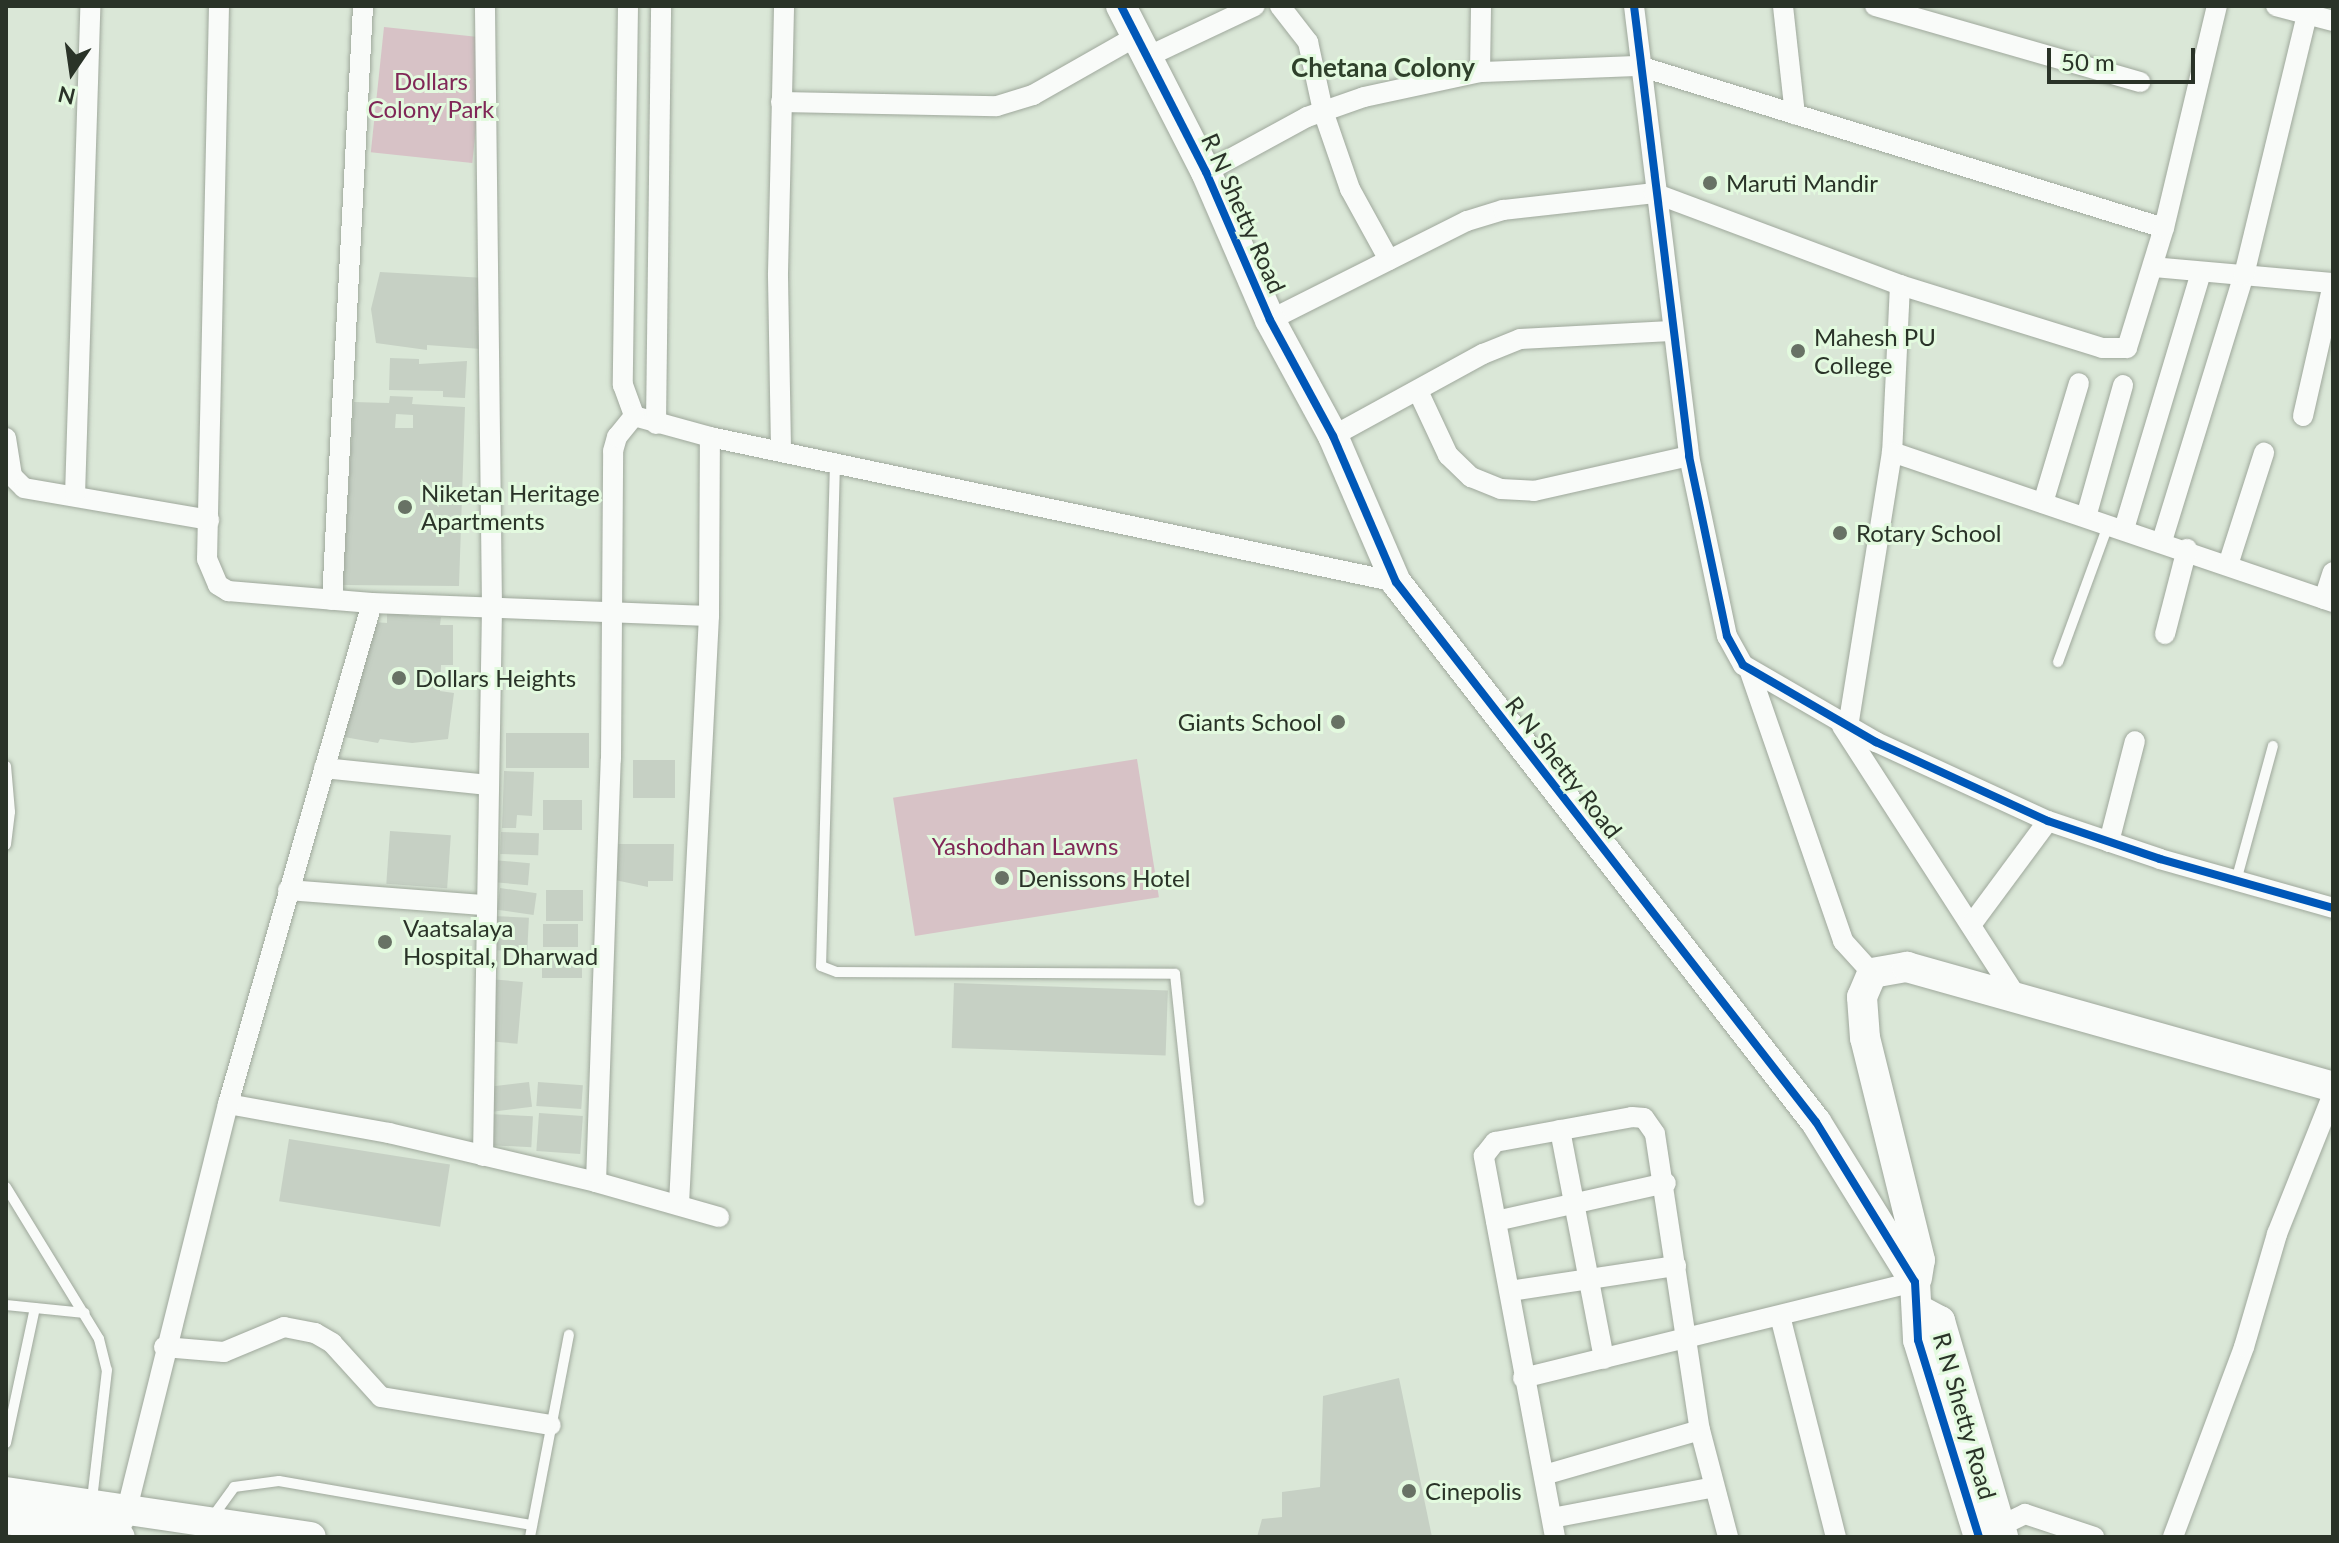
<!DOCTYPE html>
<style>
body{margin:0}
#map{position:relative;width:2339px;height:1543px;overflow:hidden;background:#dae7d7;font-family:Lato,sans-serif}
div>[style]{position:absolute}
[style*='--x']{left:calc(var(--x)*1px);top:calc(var(--y)*1px);width:calc(var(--w)*1px);rotate:calc(var(--a)*1deg)}
.green>*{inset:0;background:#d7c2c6;transform-origin:0 0}
.building>*{inset:0;background:#c6d0c4;transform-origin:0 0}
.roads{filter:drop-shadow(0 0 2px #9fa89c) drop-shadow(0 0 2px #9fa89c)}
.lane>*{height:10px;margin:-5px;padding:0 5px;transform-origin:5px;border-radius:5px;background:#f9fbf9}
.street>*{height:20px;margin:-10px;padding:0 10px;transform-origin:10px;border-radius:10px;background:#f9fbf9}
.secondary>*{height:30px;margin:-15px;padding:0 15px;transform-origin:15px;border-radius:15px;background:#f9fbf9}
.cycleway>*{height:8px;margin:-4px;padding:0 4px;transform-origin:4px;border-radius:4px;background:#0057b8}
.dots>*{width:22px;height:22px;translate:-50% -50%;box-sizing:border-box;border:4px solid #e3fadf;border-radius:50%}
span{translate:-50% -50%;white-space:nowrap;text-align:center;line-height:1.15;-webkit-text-stroke:6px #e3fadf;paint-order:stroke}
.park-label{font-size:24px;color:#802757}
.poi-label{font-size:24px;color:#2a3328}
.left{translate:0 -50%;text-align:left}
.right{translate:-100% -50%;text-align:right}
.street-label{font-size:24px;color:#2a3328}
.neighbourhood-label{font-size:26px;color:#2f412b;font-weight:700}
.frame{position:absolute;inset:0;border:8px solid #2a3328;pointer-events:none}
.north{position:absolute;left:32px;top:32px;width:80px;height:80px;-webkit-text-stroke:6px #e3fadf;paint-order:stroke;rotate:193deg;font-size:22px;font-weight:700;line-height:32px;text-align:center;color:#2a3328}
.north::after{content:'';display:block;margin:auto;width:28px;height:36px;background:#2a3328;clip-path:polygon(50% 0,100% 100%,50% 72%,0 100%)}
.scale{position:absolute;left:2047px;top:48px;width:148px;height:36px;box-sizing:border-box;border:4px solid #2a3328;border-top:0;padding-left:10px;font-size:24px;line-height:28px;white-space:nowrap;color:#2a3328;-webkit-text-stroke:6px #e3fadf;paint-order:stroke}
</style>
<div id="map">
<div class="green">
<i style="left:384px;top:27px;width:102px;height:126px;rotate:6deg"></i>
<i style="left:1137px;top:759px;width:140px;height:247px;rotate:81deg"></i>
</div>
<div class="building">
<i style="clip-path:polygon(380px 272px,485px 278px,481px 349px,427px 345px,427px 350px,376px 343px,371px 309px)"></i>
<i style="clip-path:polygon(390px 358px,419px 359px,419px 364px,467px 361px,465px 398px,443px 397px,443px 391px,389px 390px)"></i>
<i style="clip-path:polygon(evenodd,390px 396px,413px 397px,412px 404px,465px 407px,459px 586px,342px 585px,354px 402px,389px 403px,390px 396px,396px 414px,413px 415px,413px 428px,395px 428px,396px 414px)"></i>
<i style="clip-path:polygon(408px 612px,409px 616px,441px 617px,440px 625px,453px 625px,453px 665px,441px 665px,440px 691px,454px 693px,448px 739px,412px 743px,380px 739px,378px 743px,344px 737px,343px 718px,374px 622px,387px 623px,387px 613px)"></i>
<i style="left:589px;top:733px;width:35px;height:83px;rotate:90deg"></i>
<i style="left:633px;top:760px;width:42px;height:38px"></i>
<i style="clip-path:polygon(504px 771px,534px 772px,532px 816px,517px 815px,516px 828px,502px 828px)"></i>
<i style="left:543px;top:800px;width:39px;height:30px"></i>
<i style="left:390px;top:831px;width:61px;height:53px;rotate:4deg"></i>
<i style="left:501px;top:832px;width:38px;height:22px;rotate:2deg"></i>
<i style="clip-path:polygon(615px 844px,674px 844px,673px 881px,648px 881px,648px 887px,615px 880px)"></i>
<i style="left:493px;top:860px;width:37px;height:22px;rotate:5deg"></i>
<i style="left:500px;top:888px;width:37px;height:22px;rotate:8deg"></i>
<i style="left:546px;top:890px;width:37px;height:31px"></i>
<i style="left:494px;top:916px;width:35px;height:34px;rotate:3deg"></i>
<i style="left:543px;top:924px;width:35px;height:23px"></i>
<i style="left:582px;top:953px;width:25px;height:40px;rotate:90deg"></i>
<i style="left:489px;top:979px;width:34px;height:62px;rotate:5deg"></i>
<i style="left:954px;top:983px;width:214px;height:65px;rotate:2deg"></i>
<i style="left:529px;top:1082px;width:25px;height:40px;rotate:83deg"></i>
<i style="left:538px;top:1082px;width:45px;height:24px;rotate:4deg"></i>
<i style="left:539px;top:1113px;width:44px;height:38px;rotate:4deg"></i>
<i style="left:489px;top:1114px;width:44px;height:31px;rotate:3deg"></i>
<i style="left:289px;top:1139px;width:163px;height:63px;rotate:9deg"></i>
<i style="clip-path:polygon(1399px 1378px,1432px 1537px,1257px 1537px,1262px 1519px,1282px 1517px,1282px 1492px,1320px 1487px,1323px 1396px)"></i>
</div>
<div class="roads">
<div class="lane">
<i style="--x:835;--y:463;--w:503;--a:91.59"></i>
<i style="--x:821;--y:966;--w:17;--a:21"></i>
<i style="--x:837;--y:972;--w:338;--a:0.3"></i>
<i style="--x:1175;--y:974;--w:228;--a:84"></i>
<i style="--x:2058;--y:662;--w:146;--a:-69.9"></i>
<i style="--x:6;--y:766;--w:46;--a:85"></i>
<i style="--x:10;--y:812;--w:33;--a:97"></i>
<i style="--x:2236;--y:881;--w:140;--a:-74.7"></i>
<i style="--x:6;--y:1187;--w:178;--a:58.5"></i>
<i style="--x:99;--y:1339;--w:32;--a:76"></i>
<i style="--x:107;--y:1370;--w:131;--a:96.6"></i>
<i style="--x:6;--y:1305;--w:79;--a:5.8"></i>
<i style="--x:6;--y:1443;--w:138;--a:-77.9"></i>
<i style="--x:211;--y:1519;--w:39;--a:-54"></i>
<i style="--x:234;--y:1487;--w:45;--a:-7.6"></i>
<i style="--x:279;--y:1481;--w:257;--a:9.9"></i>
<i style="--x:530;--y:1537;--w:206;--a:-79.1"></i>
</div>
<div class="street">
<i style="--x:219;--y:6;--w:553;--a:91.24"></i>
<i style="--x:207;--y:559;--w:28;--a:67"></i>
<i style="--x:218;--y:585;--w:12;--a:31"></i>
<i style="--x:228;--y:591;--w:144;--a:4.8"></i>
<i style="--x:372;--y:603;--w:337;--a:2.2"></i>
<i style="--x:628;--y:6;--w:379;--a:90.8"></i>
<i style="--x:623;--y:385;--w:33;--a:70"></i>
<i style="--x:634;--y:416;--w:79;--a:15.4"></i>
<i style="--x:710;--y:437;--w:701;--a:11.93"></i>
<i style="--x:1280;--y:6;--w:46;--a:52.1"></i>
<i style="--x:1308;--y:42;--w:71;--a:77.7"></i>
<i style="--x:1323;--y:111;--w:83;--a:70.9"></i>
<i style="--x:1350;--y:189;--w:81;--a:61.2"></i>
<i style="--x:1634;--y:6;--w:453;--a:83"></i>
<i style="--x:1689;--y:456;--w:184;--a:78.1"></i>
<i style="--x:1727;--y:636;--w:33;--a:61"></i>
<i style="--x:1743;--y:665;--w:154;--a:30.1"></i>
<i style="--x:1876;--y:742;--w:189;--a:24.7"></i>
<i style="--x:2048;--y:821;--w:118;--a:18.7"></i>
<i style="--x:2160;--y:859;--w:180;--a:15.8"></i>
<i style="--x:1783;--y:6;--w:109;--a:83.7"></i>
<i style="--x:1875;--y:6;--w:276;--a:16"></i>
<i style="--x:2276;--y:6;--w:59;--a:14.7"></i>
<i style="--x:1149;--y:56;--w:117;--a:-25.3"></i>
<i style="--x:1480;--y:72;--w:66;--a:-89.1"></i>
<i style="--x:781;--y:102;--w:216;--a:1.1"></i>
<i style="--x:997;--y:106;--w:38;--a:-17"></i>
<i style="--x:1033;--y:95;--w:120;--a:-29.6"></i>
<i style="--x:1206;--y:172;--w:115;--a:-28.6"></i>
<i style="--x:1307;--y:117;--w:60;--a:-19.3"></i>
<i style="--x:1364;--y:97;--w:119;--a:-12.2"></i>
<i style="--x:1480;--y:72;--w:159;--a:-2.2"></i>
<i style="--x:1639;--y:66;--w:549;--a:17.15"></i>
<i style="--x:2153;--y:267;--w:181;--a:5.1"></i>
<i style="--x:1900;--y:285;--w:167;--a:92.7"></i>
<i style="--x:1892;--y:452;--w:466;--a:18.8"></i>
<i style="--x:1270;--y:320;--w:220;--a:-26.7"></i>
<i style="--x:1467;--y:221;--w:38;--a:-17"></i>
<i style="--x:1503;--y:210;--w:152;--a:-6.4"></i>
<i style="--x:1654;--y:193;--w:263;--a:20.5"></i>
<i style="--x:1900;--y:285;--w:212;--a:17.3"></i>
<i style="--x:2102;--y:348;--w:25;--a:0"></i>
<i style="--x:2127;--y:348;--w:126;--a:-72.9"></i>
<i style="--x:2164;--y:228;--w:228;--a:-76.6"></i>
<i style="--x:1418;--y:391;--w:71;--a:64.9"></i>
<i style="--x:1448;--y:455;--w:32;--a:44"></i>
<i style="--x:1471;--y:477;--w:32;--a:22"></i>
<i style="--x:1501;--y:489;--w:33;--a:3"></i>
<i style="--x:1534;--y:491;--w:159;--a:-12.7"></i>
<i style="--x:2303;--y:416;--w:135;--a:-77.2"></i>
<i style="--x:656;--y:424;--w:418;--a:-89.3"></i>
<i style="--x:1333;--y:436;--w:171;--a:-28.7"></i>
<i style="--x:1483;--y:354;--w:40;--a:-22"></i>
<i style="--x:1520;--y:339;--w:151;--a:-3"></i>
<i style="--x:6;--y:438;--w:38;--a:81"></i>
<i style="--x:12;--y:476;--w:17;--a:45"></i>
<i style="--x:24;--y:488;--w:188;--a:9.8"></i>
<i style="--x:781;--y:449;--w:176;--a:-91"></i>
<i style="--x:778;--y:273;--w:267;--a:-88.7"></i>
<i style="--x:75;--y:496;--w:490;--a:-88.2"></i>
<i style="--x:2043;--y:503;--w:125;--a:-73.3"></i>
<i style="--x:2086;--y:517;--w:137;--a:-74.3"></i>
<i style="--x:2124;--y:529;--w:268;--a:-73.3"></i>
<i style="--x:2162;--y:541;--w:278;--a:-72.9"></i>
<i style="--x:2244;--y:275;--w:277;--a:-76.4"></i>
<i style="--x:2228;--y:565;--w:118;--a:-72.2"></i>
<i style="--x:2324;--y:599;--w:28;--a:-72"></i>
<i style="--x:332;--y:600;--w:595;--a:-87.01"></i>
<i style="--x:2165;--y:634;--w:88;--a:-75.5"></i>
<i style="--x:1749;--y:669;--w:288;--a:70.9"></i>
<i style="--x:1843;--y:941;--w:43;--a:47.8"></i>
<i style="--x:1842;--y:726;--w:323;--a:57.2"></i>
<i style="--x:1848;--y:727;--w:278;--a:-80.9"></i>
<i style="--x:324;--y:768;--w:165;--a:5.9"></i>
<i style="--x:2109;--y:842;--w:104;--a:-75.6"></i>
<i style="--x:288;--y:890;--w:198;--a:4.4"></i>
<i style="--x:1971;--y:925;--w:129;--a:-53.5"></i>
<i style="--x:228;--y:1104;--w:164;--a:10.2"></i>
<i style="--x:389;--y:1133;--w:213;--a:13.3"></i>
<i style="--x:596;--y:1182;--w:128;--a:15.9"></i>
<i style="--x:1560;--y:1130;--w:233;--a:79.1"></i>
<i style="--x:483;--y:1156;--w:548;--a:-89.06"></i>
<i style="--x:492;--y:608;--w:602;--a:-90.67"></i>
<i style="--x:596;--y:1182;--w:423;--a:-88"></i>
<i style="--x:611;--y:759;--w:308;--a:-89.6"></i>
<i style="--x:613;--y:451;--w:15;--a:-74"></i>
<i style="--x:617;--y:437;--w:27;--a:-51"></i>
<i style="--x:679;--y:1204;--w:589;--a:-87.08"></i>
<i style="--x:709;--y:616;--w:179;--a:-89.7"></i>
<i style="--x:1496;--y:1221;--w:174;--a:-12.6"></i>
<i style="--x:1510;--y:1291;--w:168;--a:-8.6"></i>
<i style="--x:1780;--y:1316;--w:228;--a:75.8"></i>
<i style="--x:164;--y:1347;--w:60;--a:4.8"></i>
<i style="--x:224;--y:1352;--w:65;--a:-22.6"></i>
<i style="--x:284;--y:1327;--w:32;--a:11"></i>
<i style="--x:315;--y:1333;--w:20;--a:30"></i>
<i style="--x:332;--y:1343;--w:73;--a:47.8"></i>
<i style="--x:381;--y:1397;--w:172;--a:9.4"></i>
<i style="--x:1523;--y:1378;--w:404;--a:-13.8"></i>
<i style="--x:1544;--y:1475;--w:162;--a:-16.1"></i>
<i style="--x:1552;--y:1518;--w:165;--a:-10.8"></i>
<i style="--x:124;--y:1521;--w:430;--a:-76"></i>
<i style="--x:228;--y:1104;--w:521;--a:-73.96"></i>
<i style="--x:1990;--y:1531;--w:39;--a:-26"></i>
<i style="--x:2025;--y:1514;--w:73;--a:18.4"></i>
<i style="--x:1555;--y:1537;--w:388;--a:-100.6"></i>
<i style="--x:1484;--y:1156;--w:18;--a:-52"></i>
<i style="--x:1495;--y:1142;--w:139;--a:-10.3"></i>
<i style="--x:1632;--y:1117;--w:12;--a:5"></i>
<i style="--x:1644;--y:1118;--w:19;--a:55"></i>
<i style="--x:1655;--y:1134;--w:299;--a:81.4"></i>
<i style="--x:1700;--y:1430;--w:111;--a:75.3"></i>
<i style="--x:2173;--y:1537;--w:203;--a:-69.5"></i>
<i style="--x:2244;--y:1347;--w:118;--a:-73.7"></i>
<i style="--x:2277;--y:1234;--w:151;--a:-68.2"></i>
</div>
<div class="secondary">
<i style="--x:1121;--y:6;--w:186;--a:62.9"></i>
<i style="--x:1206;--y:172;--w:161;--a:66.6"></i>
<i style="--x:1270;--y:320;--w:132;--a:61.5"></i>
<i style="--x:1333;--y:436;--w:159;--a:66.7"></i>
<i style="--x:1396;--y:582;--w:684;--a:52.13"></i>
<i style="--x:1816;--y:1122;--w:188;--a:58.3"></i>
<i style="--x:1915;--y:1282;--w:58;--a:87"></i>
<i style="--x:1918;--y:1340;--w:206;--a:72.8"></i>
<i style="--x:1917;--y:1278;--w:18;--a:-81"></i>
<i style="--x:1920;--y:1260;--w:229;--a:-103.9"></i>
<i style="--x:1865;--y:1038;--w:41;--a:-94.2"></i>
<i style="--x:1862;--y:997;--w:26;--a:-67"></i>
<i style="--x:1872;--y:973;--w:36;--a:-10"></i>
<i style="--x:1907;--y:967;--w:443;--a:15.7"></i>
<i style="--x:1919;--y:1310;--w:24;--a:28"></i>
<i style="--x:1940;--y:1321;--w:225;--a:73.7"></i>
<i style="--x:6;--y:1492;--w:308;--a:8.4"></i>
<i style="--x:6;--y:1519;--w:115;--a:9"></i>
</div>
</div>
<div class="cycleway">
<i style="--x:1121;--y:6;--w:186;--a:62.9"></i>
<i style="--x:1206;--y:172;--w:161;--a:66.6"></i>
<i style="--x:1270;--y:320;--w:132;--a:61.5"></i>
<i style="--x:1333;--y:436;--w:159;--a:66.7"></i>
<i style="--x:1396;--y:582;--w:684;--a:52.13"></i>
<i style="--x:1816;--y:1122;--w:188;--a:58.3"></i>
<i style="--x:1915;--y:1282;--w:58;--a:87"></i>
<i style="--x:1918;--y:1340;--w:206;--a:72.8"></i>
<i style="--x:1634;--y:6;--w:453;--a:83"></i>
<i style="--x:1689;--y:456;--w:184;--a:78.1"></i>
<i style="--x:1727;--y:636;--w:33;--a:61"></i>
<i style="--x:1743;--y:665;--w:154;--a:30.1"></i>
<i style="--x:1876;--y:742;--w:189;--a:24.7"></i>
<i style="--x:2048;--y:821;--w:118;--a:18.7"></i>
<i style="--x:2160;--y:859;--w:180;--a:15.8"></i>
</div>
<div class="dots">
<i style="left:1710px;top:183px;background:#687265"></i>
<i style="left:1798px;top:351px;background:#687265"></i>
<i style="left:405px;top:507px;background:#687265"></i>
<i style="left:1840px;top:533px;background:#687265"></i>
<i style="left:399px;top:678px;background:#687265"></i>
<i style="left:1338px;top:722px;background:#687265"></i>
<i style="left:1002px;top:878px;background:#687265"></i>
<i style="left:385px;top:942px;background:#687265"></i>
<i style="left:1409px;top:1491px;background:#687265"></i>
</div>
<div class="park-label">
<span style="left:431px;top:95px">Dollars<br>Colony Park</span>
<span style="left:1025px;top:846px">Yashodhan Lawns</span>
</div>
<div class="poi-label">
<span class="left" style="left:1726px;top:183px">Maruti Mandir</span>
<span class="left" style="left:1814px;top:351px">Mahesh PU<br>College</span>
<span class="left" style="left:421px;top:507px">Niketan Heritage<br>Apartments</span>
<span class="left" style="left:1856px;top:533px">Rotary School</span>
<span class="left" style="left:415px;top:678px">Dollars Heights</span>
<span class="right" style="left:1322px;top:722px">Giants School</span>
<span class="left" style="left:1018px;top:878px">Denissons Hotel</span>
<span class="left" style="left:403px;top:942px">Vaatsalaya<br>Hospital, Dharwad</span>
<span class="left" style="left:1425px;top:1491px">Cinepolis</span>
</div>
<div class="street-label">
<span style="left:1244px;top:213px;rotate:66deg">R N Shetty Road</span>
<span style="left:1564px;top:767px;rotate:52deg">R N Shetty Road</span>
<span style="left:1965px;top:1416px;rotate:74deg">R N Shetty Road</span>
</div>
<div class="neighbourhood-label">
<span style="left:1383px;top:68px">Chetana Colony</span>
</div>
<div class="frame"></div>
<div class="north">N</div>
<div class="scale">50 m</div>
</div>
